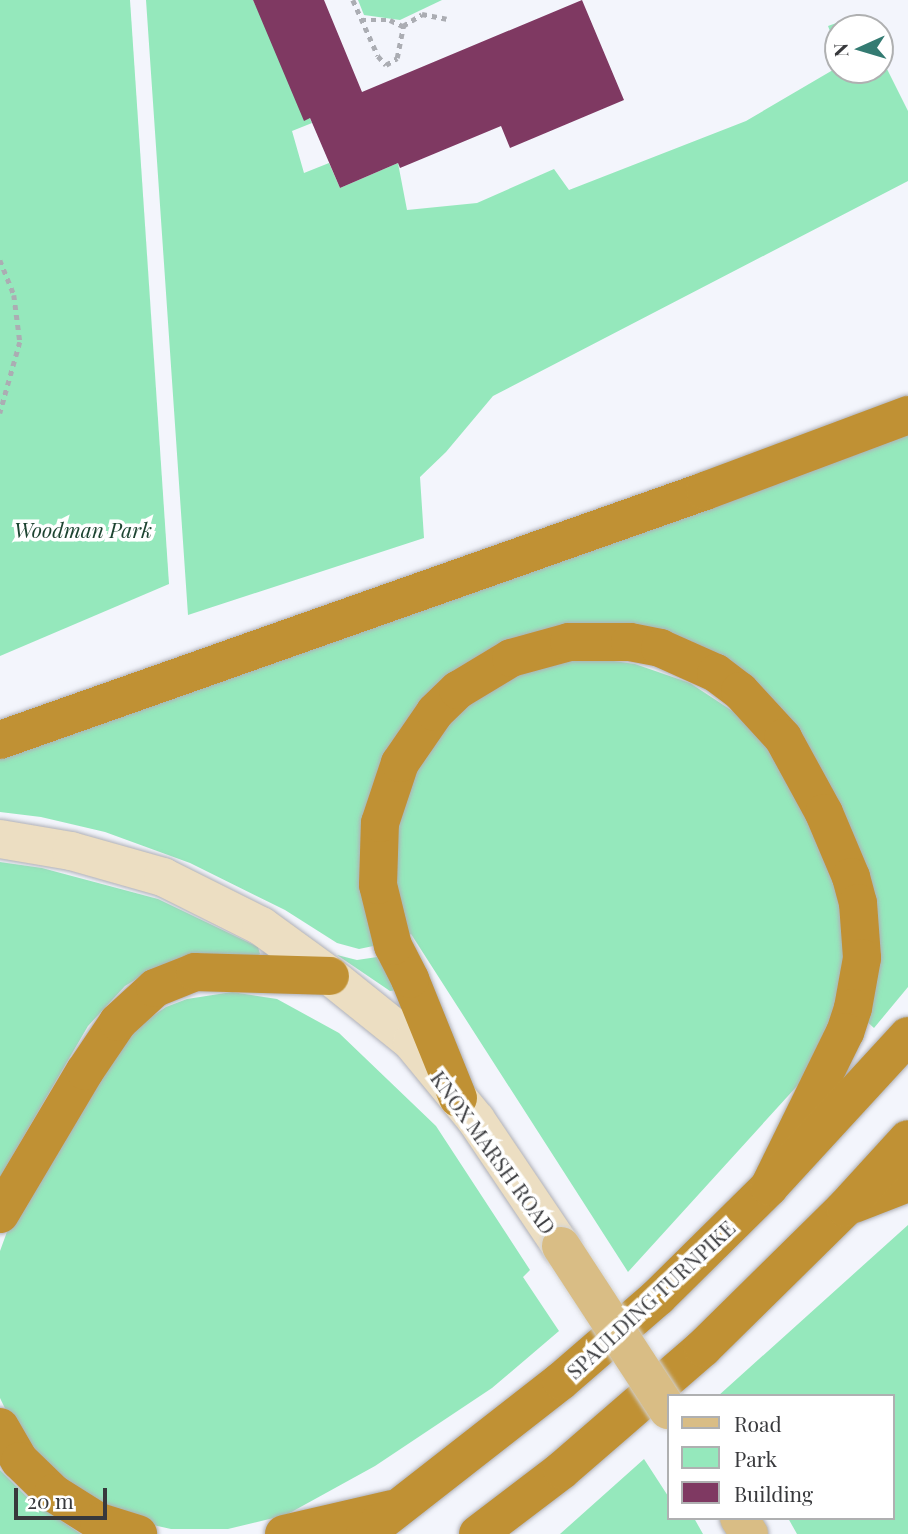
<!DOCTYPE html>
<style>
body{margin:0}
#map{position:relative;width:908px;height:1534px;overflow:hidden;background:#f3f5fc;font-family:"Playfair Display",serif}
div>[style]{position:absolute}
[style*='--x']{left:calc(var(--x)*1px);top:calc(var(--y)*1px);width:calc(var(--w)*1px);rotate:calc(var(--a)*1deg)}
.green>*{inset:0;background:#95e8bc}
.building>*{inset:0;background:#7f3962}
.path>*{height:4.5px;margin-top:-2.25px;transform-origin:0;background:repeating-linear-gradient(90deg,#abadb3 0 5px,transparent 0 10px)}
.roads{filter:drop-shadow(0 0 2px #afb0b7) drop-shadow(0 0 2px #afb0b7)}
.secondary>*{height:38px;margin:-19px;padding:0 19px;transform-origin:19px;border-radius:19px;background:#ecdec2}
.primary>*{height:38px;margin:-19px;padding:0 19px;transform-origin:19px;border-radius:19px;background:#d9bd85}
.highway>*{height:38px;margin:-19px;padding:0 19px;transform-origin:19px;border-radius:19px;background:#c09134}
.bridges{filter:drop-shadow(0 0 2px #d3d3d4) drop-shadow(0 0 2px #d3d3d4)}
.primary-bridge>*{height:38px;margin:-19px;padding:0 19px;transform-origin:19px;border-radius:19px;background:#d9bd85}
span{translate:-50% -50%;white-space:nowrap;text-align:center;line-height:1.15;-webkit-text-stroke:7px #fff;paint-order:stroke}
.park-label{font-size:21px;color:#1d4431;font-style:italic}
.street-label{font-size:21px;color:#38393c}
.legend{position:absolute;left:667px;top:1394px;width:228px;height:126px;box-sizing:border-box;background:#fff;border:2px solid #afb0b1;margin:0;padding:9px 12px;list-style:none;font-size:21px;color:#38393c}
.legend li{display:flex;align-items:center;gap:14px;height:35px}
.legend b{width:35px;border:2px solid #afb0b1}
.north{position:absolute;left:824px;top:14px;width:70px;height:70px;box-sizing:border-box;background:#fff;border:2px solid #afb0b1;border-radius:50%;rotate:266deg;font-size:19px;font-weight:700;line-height:28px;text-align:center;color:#38393c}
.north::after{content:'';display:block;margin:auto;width:24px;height:32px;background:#347b72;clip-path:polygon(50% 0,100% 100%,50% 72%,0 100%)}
.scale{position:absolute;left:14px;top:1488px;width:93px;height:32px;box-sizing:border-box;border:4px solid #38393c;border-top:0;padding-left:9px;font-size:21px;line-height:24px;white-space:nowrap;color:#38393c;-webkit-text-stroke:5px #fff;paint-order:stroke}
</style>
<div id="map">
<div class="green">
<i style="clip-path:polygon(0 0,130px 0,169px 584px,0 656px)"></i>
<i style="clip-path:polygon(146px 0,253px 0,312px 123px,292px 131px,304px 173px,329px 163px,340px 188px,398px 163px,407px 210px,477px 203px,554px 169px,569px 190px,746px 121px,838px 67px,838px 70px,880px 70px,880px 55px,908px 111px,908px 181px,493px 396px,446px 452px,420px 477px,424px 538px,188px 615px)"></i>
<i style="clip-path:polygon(358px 0,442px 0,400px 20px,364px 15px)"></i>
<i style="clip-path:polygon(842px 21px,863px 21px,866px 28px,838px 28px,838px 52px,828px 26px)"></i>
<i style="clip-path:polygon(908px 432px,908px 987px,874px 1028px,863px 1018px,870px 990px,802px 745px,623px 625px,402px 727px,378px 945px,359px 949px,337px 943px,285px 910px,190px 863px,105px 832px,41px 817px,0 812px,0 751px)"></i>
<i style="clip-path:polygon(607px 660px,635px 664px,690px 683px,740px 716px,762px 737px,835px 871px,846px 956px,832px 1019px,798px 1085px,628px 1272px,411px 934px,403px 937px,389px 858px,419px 757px,475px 696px,550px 661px)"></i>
<i style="clip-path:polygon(0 862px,42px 868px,158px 899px,258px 947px,260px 954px,254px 958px,148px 972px,125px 986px,88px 1026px,0 1177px)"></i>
<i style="clip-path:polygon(337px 955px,357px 960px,384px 956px,398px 990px,390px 991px)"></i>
<i style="clip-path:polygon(232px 992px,277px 999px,339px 1033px,436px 1126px,530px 1270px,523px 1277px,559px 1331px,492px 1388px,375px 1466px,286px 1515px,228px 1529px,171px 1529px,144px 1523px,79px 1495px,14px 1427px,0 1398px,0 1251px,8px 1229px,129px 1032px,166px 1007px,187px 999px)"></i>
<i style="clip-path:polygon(908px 1225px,908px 1534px,797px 1534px,788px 1518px,892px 1518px,892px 1396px,718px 1396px)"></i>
<i style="clip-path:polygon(644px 1459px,668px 1496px,668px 1518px,694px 1518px,703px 1534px,560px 1534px)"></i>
<i style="clip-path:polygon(0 1470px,30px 1500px,81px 1534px,0 1534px)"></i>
</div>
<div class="building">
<i style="clip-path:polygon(253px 0,324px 0,362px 92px,582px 0,624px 100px,510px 148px,501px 126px,400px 168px,398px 163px,340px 188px,310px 118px,304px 121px)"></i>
</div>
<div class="path">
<i style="--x:353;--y:0;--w:61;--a:65.9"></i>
<i style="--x:378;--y:56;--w:12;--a:48"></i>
<i style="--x:386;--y:65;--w:13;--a:-32"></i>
<i style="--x:397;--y:58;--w:33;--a:-79"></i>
<i style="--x:403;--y:26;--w:22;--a:-32"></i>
<i style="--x:422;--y:14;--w:25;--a:11"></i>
<i style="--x:361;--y:20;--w:29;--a:0"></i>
<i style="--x:390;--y:20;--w:14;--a:25"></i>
<i style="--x:0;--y:260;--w:38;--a:68"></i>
<i style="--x:14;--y:295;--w:47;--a:82.7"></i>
<i style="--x:20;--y:342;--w:74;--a:105.7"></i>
</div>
<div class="roads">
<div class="secondary">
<i style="--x:0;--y:839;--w:72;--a:9.6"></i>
<i style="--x:71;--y:851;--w:96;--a:15.8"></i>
<i style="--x:163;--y:877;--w:110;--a:26.6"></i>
<i style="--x:261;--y:926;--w:85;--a:35.9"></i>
<i style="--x:330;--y:976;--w:105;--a:38.8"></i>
<i style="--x:412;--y:1042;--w:101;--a:50.6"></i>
<i style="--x:476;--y:1120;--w:152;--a:56"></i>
</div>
<div class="primary">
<i style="--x:739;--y:1518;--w:19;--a:58"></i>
</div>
<div class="highway">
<i style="--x:0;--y:740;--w:748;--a:-19.45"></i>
<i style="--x:705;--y:491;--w:217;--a:-20.5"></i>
<i style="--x:458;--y:1098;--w:128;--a:-112"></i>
<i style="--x:410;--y:979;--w:37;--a:-117"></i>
<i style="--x:393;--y:946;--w:63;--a:-103.8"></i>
<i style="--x:378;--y:885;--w:62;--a:-88.2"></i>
<i style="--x:380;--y:823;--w:63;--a:-71.6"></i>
<i style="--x:400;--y:763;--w:62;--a:-55.5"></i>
<i style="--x:435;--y:712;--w:32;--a:-44"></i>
<i style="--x:458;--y:690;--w:62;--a:-31.1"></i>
<i style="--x:511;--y:658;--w:60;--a:-15.4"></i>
<i style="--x:569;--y:642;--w:61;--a:0"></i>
<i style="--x:630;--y:642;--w:31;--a:11"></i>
<i style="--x:660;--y:648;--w:61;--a:24.1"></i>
<i style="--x:716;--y:673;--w:30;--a:37"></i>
<i style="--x:740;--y:691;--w:64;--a:47.5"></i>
<i style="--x:783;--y:738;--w:85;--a:61.3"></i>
<i style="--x:824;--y:813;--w:69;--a:67.1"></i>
<i style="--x:851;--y:877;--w:27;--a:75"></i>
<i style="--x:858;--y:903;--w:55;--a:85.8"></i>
<i style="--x:862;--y:958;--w:51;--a:100.2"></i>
<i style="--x:853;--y:1008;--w:25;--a:108"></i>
<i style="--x:845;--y:1032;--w:173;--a:116.1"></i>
<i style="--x:854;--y:1204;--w:58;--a:-21.3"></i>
<i style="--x:0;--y:1214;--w:166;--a:-59.3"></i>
<i style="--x:85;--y:1071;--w:59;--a:-56"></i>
<i style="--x:118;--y:1022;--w:50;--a:-42.6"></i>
<i style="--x:155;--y:988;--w:43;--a:-21.8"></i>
<i style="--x:195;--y:972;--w:135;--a:1.7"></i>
<i style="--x:0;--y:1427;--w:39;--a:60"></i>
<i style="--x:20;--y:1461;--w:46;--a:44.1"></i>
<i style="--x:53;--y:1493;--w:54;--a:32.2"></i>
<i style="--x:99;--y:1522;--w:41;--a:17.1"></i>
<i style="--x:284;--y:1534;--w:111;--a:-13"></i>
<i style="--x:365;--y:1534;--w:249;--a:-38"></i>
<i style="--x:561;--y:1381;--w:128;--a:-40.9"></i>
<i style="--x:658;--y:1297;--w:156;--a:-44.7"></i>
<i style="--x:769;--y:1187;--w:205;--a:-47.4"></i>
<i style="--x:478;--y:1534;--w:106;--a:-37.3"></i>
<i style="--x:562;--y:1470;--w:186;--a:-40.9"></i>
<i style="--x:703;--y:1348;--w:199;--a:-44.6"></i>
<i style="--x:845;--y:1208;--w:93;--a:-47.6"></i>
</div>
</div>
<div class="bridges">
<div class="primary-bridge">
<i style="--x:561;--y:1246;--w:196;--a:56.9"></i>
</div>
</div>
<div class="park-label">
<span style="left:83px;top:529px">Woodman Park</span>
</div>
<div class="street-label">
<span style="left:494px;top:1152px;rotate:54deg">KNOX MARSH ROAD</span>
<span style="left:650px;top:1299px;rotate:-43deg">SPAULDING TURNPIKE</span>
</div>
<ul class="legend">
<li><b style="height:9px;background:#d9bd85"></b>Road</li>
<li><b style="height:19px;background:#95e8bc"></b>Park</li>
<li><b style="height:19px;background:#7f3962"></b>Building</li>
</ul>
<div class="north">N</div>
<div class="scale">20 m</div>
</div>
